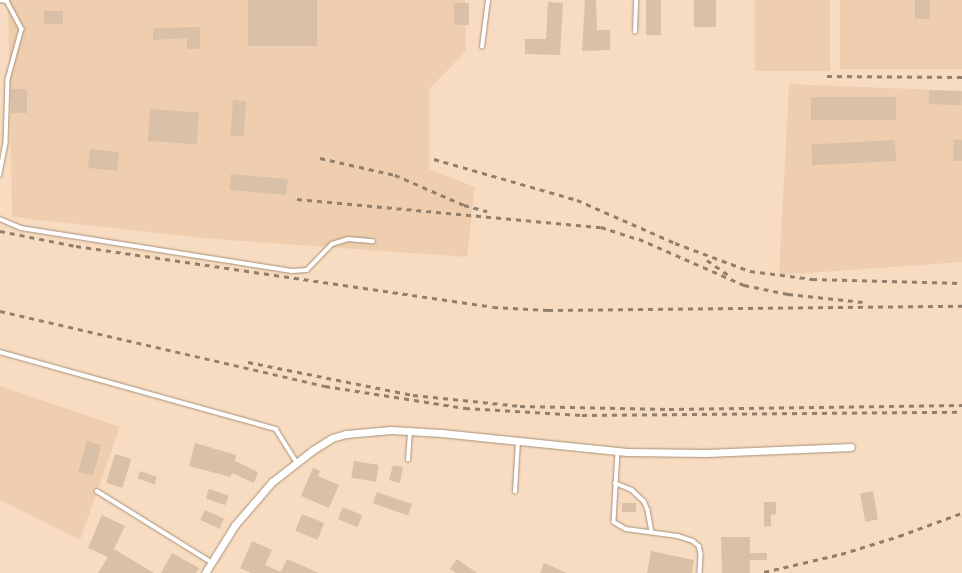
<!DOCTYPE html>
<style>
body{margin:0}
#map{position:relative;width:962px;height:573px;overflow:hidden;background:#f7dcc1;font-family:"Golos Text",sans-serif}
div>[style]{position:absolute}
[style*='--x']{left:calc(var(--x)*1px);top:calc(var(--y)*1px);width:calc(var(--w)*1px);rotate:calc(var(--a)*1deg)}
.built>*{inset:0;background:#eeceae;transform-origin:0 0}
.building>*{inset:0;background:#dac0a6;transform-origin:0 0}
.roads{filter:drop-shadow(0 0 1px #a89076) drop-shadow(0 0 1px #a89076)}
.lane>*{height:3.5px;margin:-1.75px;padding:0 1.75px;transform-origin:1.75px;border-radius:1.75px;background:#fff}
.street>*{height:7px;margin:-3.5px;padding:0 3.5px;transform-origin:3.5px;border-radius:3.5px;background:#fff}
.rail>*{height:2.5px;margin-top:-1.25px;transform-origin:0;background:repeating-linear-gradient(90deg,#917f6c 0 5px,transparent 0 10px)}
span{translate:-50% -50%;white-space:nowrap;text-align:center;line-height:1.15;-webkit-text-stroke:4px #fcecdb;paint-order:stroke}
</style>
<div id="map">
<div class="built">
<i style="clip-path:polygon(8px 0,465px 0,466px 51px,429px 89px,429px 169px,475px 187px,467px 257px,214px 239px,12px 217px)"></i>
<i style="left:755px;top:0;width:75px;height:71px"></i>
<i style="left:840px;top:0;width:122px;height:69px"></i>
<i style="clip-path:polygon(789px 84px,962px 91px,962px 262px,779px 275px)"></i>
<i style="clip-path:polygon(0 386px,120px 427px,80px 540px,0 500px)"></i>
</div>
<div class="building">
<i style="left:248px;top:0;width:69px;height:46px"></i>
<i style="clip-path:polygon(585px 0,596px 0,597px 30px,610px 30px,610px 50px,582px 51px)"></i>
<i style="left:646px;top:0;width:15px;height:35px"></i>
<i style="left:694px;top:0;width:22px;height:27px"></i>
<i style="left:915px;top:0;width:15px;height:19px"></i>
<i style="clip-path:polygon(548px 2px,563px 3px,560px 55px,525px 54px,525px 39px,546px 39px)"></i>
<i style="left:454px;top:3px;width:15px;height:22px"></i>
<i style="left:44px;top:11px;width:19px;height:13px"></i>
<i style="clip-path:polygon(200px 27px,200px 49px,187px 49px,187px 38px,153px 40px,153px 28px)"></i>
<i style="left:11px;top:89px;width:16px;height:24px"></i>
<i style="left:929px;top:90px;width:33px;height:14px;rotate:2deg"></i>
<i style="left:811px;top:97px;width:85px;height:23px"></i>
<i style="left:233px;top:100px;width:13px;height:36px;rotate:4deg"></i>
<i style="left:150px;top:109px;width:49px;height:32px;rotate:4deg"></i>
<i style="clip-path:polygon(954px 139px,962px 140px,962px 161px,953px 161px)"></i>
<i style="left:895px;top:140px;width:21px;height:84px;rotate:87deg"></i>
<i style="left:90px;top:149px;width:29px;height:19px;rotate:6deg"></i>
<i style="left:231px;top:174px;width:57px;height:16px;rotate:5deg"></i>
<i style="left:87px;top:441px;width:15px;height:32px;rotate:16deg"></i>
<i style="clip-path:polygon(195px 443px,236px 455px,235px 461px,258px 472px,254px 483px,232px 473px,230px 477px,189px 466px)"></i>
<i style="left:115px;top:454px;width:17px;height:30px;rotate:17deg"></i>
<i style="left:354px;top:461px;width:25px;height:17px;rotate:9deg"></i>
<i style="clip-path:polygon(393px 465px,403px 467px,400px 483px,389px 480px)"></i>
<i style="clip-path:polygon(313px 468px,320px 471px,318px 476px,339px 485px,329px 508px,301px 496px)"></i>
<i style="left:140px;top:471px;width:18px;height:8px;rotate:19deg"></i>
<i style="left:209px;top:489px;width:21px;height:10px;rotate:19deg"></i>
<i style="left:873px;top:491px;width:29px;height:13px;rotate:80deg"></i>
<i style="left:377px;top:492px;width:37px;height:12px;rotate:19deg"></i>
<i style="clip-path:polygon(764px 502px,776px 502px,776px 514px,771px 515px,771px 526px,764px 527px)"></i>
<i style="left:622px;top:503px;width:14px;height:9px"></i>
<i style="left:343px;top:507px;width:21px;height:13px;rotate:23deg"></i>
<i style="left:205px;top:510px;width:21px;height:11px;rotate:25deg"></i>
<i style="left:302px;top:514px;width:24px;height:18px;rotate:22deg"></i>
<i style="clip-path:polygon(102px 515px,125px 526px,114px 549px,154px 573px,98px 573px,108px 557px,88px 548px)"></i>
<i style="clip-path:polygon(721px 537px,750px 537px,750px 553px,767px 553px,767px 560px,750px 560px,750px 573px,722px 573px)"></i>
<i style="clip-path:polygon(252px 541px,272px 550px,265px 565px,281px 572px,287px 559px,319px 573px,251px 573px,240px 568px)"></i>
<i style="clip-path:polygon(651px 551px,694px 560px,692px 573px,647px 573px)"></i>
<i style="clip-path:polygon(172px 553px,199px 568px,196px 573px,161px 573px)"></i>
<i style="clip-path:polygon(457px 559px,477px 573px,456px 573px,450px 569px)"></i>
<i style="clip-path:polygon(544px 563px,567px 573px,540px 573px)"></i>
</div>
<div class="roads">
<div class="lane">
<i style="--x:0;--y:0;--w:7;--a:8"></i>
<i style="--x:7;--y:1;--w:32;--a:62"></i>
<i style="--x:22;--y:29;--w:53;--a:105.4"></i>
<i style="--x:8;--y:80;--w:63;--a:91.8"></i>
<i style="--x:6;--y:143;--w:33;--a:101"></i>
<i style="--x:635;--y:32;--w:32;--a:-88"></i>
<i style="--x:482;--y:47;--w:47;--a:-82.7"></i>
<i style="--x:0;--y:219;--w:23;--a:23"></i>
<i style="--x:21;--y:228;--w:274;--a:9"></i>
<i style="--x:292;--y:271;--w:15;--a:-4"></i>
<i style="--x:307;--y:270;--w:36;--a:-46"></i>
<i style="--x:332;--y:244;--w:17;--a:-17"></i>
<i style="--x:348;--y:239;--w:25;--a:5"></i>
<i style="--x:0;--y:352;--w:287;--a:15.6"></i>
<i style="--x:276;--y:429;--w:39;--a:58"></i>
<i style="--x:618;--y:452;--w:70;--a:93.3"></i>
<i style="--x:614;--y:522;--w:14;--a:30"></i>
<i style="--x:626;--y:529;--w:52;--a:7.7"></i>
<i style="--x:678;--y:536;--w:16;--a:18"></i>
<i style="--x:693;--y:541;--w:8;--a:40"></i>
<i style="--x:699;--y:546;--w:8;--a:76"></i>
<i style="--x:701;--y:554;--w:19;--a:93"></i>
<i style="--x:408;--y:460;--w:29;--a:-86"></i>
<i style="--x:615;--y:483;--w:18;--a:22"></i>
<i style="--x:632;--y:490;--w:16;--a:43"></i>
<i style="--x:644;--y:501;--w:10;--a:66"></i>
<i style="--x:648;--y:510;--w:22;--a:80"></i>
<i style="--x:97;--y:491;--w:134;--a:31.9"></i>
<i style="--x:515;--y:492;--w:51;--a:-86.6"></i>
</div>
<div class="street">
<i style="--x:205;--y:573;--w:57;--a:-58"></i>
<i style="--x:235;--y:525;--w:57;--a:-49.3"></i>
<i style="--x:272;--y:482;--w:52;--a:-38"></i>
<i style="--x:313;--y:450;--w:22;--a:-32"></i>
<i style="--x:332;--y:438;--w:15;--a:-16"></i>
<i style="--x:346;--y:434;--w:45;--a:-5.1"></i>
<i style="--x:391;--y:430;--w:50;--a:3.4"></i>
<i style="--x:441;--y:433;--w:187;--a:5.8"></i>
<i style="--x:627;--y:452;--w:79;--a:0.7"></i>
<i style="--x:706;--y:453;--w:145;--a:-2.4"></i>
</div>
</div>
<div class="rail">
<i style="--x:827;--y:76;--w:135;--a:0.4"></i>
<i style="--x:320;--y:158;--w:77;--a:12.8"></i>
<i style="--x:395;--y:175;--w:75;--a:23.5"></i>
<i style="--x:464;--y:205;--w:24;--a:15"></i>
<i style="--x:434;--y:159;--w:149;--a:16"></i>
<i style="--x:577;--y:200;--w:107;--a:23.7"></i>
<i style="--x:675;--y:243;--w:80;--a:20.5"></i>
<i style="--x:750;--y:271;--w:63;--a:7.4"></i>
<i style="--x:812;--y:279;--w:150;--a:1.5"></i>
<i style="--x:297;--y:199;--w:305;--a:5.3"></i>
<i style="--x:601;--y:227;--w:40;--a:18"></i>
<i style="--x:639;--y:239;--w:115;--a:23.7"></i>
<i style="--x:744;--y:285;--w:45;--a:11.6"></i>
<i style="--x:788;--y:294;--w:75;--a:6.1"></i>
<i style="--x:0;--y:231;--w:77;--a:11.2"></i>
<i style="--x:76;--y:246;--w:421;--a:8.3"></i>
<i style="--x:493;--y:307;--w:55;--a:3.1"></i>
<i style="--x:548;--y:310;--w:414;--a:-0.6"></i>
<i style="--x:707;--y:260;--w:28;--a:35"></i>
<i style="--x:0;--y:311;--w:334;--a:13"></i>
<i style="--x:325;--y:386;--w:142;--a:8.9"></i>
<i style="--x:465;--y:408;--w:117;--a:3.4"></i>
<i style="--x:582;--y:415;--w:380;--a:-0.5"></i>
<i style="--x:248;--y:362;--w:168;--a:11.3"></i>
<i style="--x:413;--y:395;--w:108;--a:5.9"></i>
<i style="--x:520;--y:406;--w:149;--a:1.2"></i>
<i style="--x:669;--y:409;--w:293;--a:-0.8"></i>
<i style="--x:764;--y:572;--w:79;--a:-13.2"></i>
<i style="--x:841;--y:554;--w:61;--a:-17.2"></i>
<i style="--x:899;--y:536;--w:67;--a:-20.1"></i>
</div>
</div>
